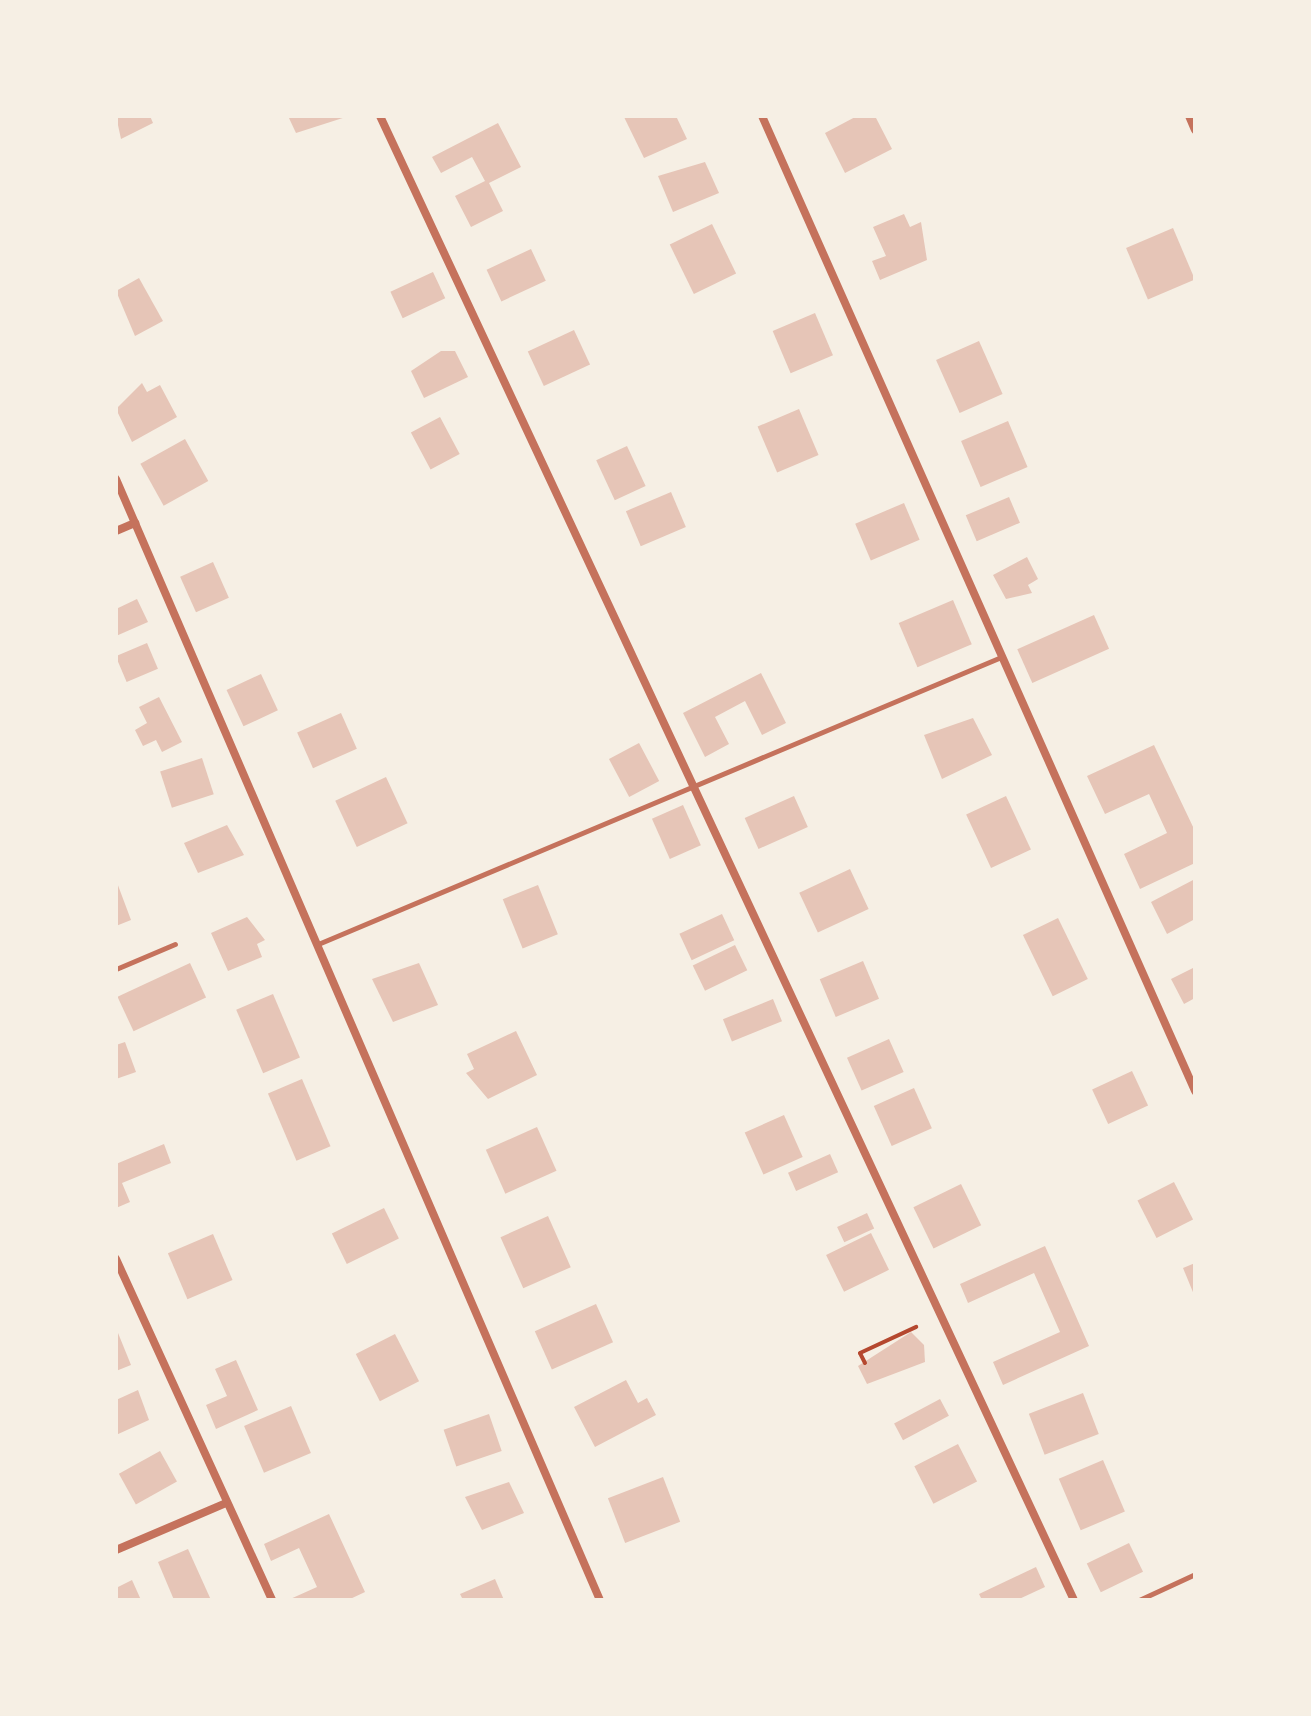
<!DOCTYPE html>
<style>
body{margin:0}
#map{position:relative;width:1311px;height:1716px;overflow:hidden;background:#f6efe4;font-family:"Fira Sans Condensed",sans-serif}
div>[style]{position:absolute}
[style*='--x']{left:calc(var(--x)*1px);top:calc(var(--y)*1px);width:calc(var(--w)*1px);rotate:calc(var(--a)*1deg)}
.building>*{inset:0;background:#e6c5b7;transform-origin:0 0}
.path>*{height:4px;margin:-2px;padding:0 2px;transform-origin:2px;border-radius:2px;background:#b5482f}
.service>*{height:5px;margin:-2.5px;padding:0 2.5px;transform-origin:2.5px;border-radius:2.5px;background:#c5725c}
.minor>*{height:8px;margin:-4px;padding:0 4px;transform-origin:4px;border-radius:4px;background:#c5725c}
span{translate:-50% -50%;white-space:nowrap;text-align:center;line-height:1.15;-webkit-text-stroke:7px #f6efe4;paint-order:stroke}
.frame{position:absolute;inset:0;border:118px solid #f6efe4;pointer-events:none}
</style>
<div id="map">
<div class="building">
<i style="clip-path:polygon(116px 116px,150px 116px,153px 123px,121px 139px)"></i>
<i style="clip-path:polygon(288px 116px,349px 116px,296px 133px)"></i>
<i style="clip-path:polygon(676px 116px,687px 139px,644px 158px,624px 117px)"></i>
<i style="clip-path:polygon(857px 116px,875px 116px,892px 149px,845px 173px,825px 133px)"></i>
<i style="clip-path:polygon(498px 123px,521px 167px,489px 183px,503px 211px,471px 227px,455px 196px,485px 181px,472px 157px,441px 173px,432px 157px)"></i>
<i style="clip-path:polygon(705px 162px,719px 193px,673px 212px,658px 176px)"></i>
<i style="clip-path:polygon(904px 214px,910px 227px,921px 222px,927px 260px,880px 280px,872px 261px,886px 256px,873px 227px)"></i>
<i style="left:712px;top:224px;width:55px;height:47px;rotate:64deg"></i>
<i style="left:1173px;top:228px;width:56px;height:51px;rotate:67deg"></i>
<i style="left:531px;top:249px;width:35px;height:49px;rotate:65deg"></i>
<i style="left:433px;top:272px;width:29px;height:47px;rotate:65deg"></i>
<i style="clip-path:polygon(139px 278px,163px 321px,135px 336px,116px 291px)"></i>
<i style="left:815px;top:313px;width:46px;height:46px;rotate:67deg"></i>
<i style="left:574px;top:330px;width:38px;height:51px;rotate:65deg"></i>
<i style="left:979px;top:341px;width:58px;height:47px;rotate:66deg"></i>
<i style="clip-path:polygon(441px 351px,455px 351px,468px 377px,424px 398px,411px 371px)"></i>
<i style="clip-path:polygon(142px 383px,147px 392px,160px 385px,177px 417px,132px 442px,116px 409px)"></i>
<i style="left:799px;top:409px;width:50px;height:45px;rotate:67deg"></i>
<i style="left:440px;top:417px;width:42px;height:33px;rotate:62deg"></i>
<i style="left:1008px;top:421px;width:50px;height:51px;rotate:67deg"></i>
<i style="left:185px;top:439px;width:48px;height:51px;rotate:61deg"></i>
<i style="left:627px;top:446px;width:44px;height:34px;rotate:65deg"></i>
<i style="left:671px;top:492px;width:38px;height:49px;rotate:67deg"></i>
<i style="left:1009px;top:497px;width:28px;height:47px;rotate:67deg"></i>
<i style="left:904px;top:503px;width:40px;height:53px;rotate:67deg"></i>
<i style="clip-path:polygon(1027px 557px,1038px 579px,1028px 585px,1032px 593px,1006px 599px,993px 575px)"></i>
<i style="left:213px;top:562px;width:39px;height:36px;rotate:66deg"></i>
<i style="clip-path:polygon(137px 599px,148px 622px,116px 636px,116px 609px)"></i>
<i style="left:953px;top:600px;width:48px;height:59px;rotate:67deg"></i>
<i style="left:1094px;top:615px;width:37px;height:84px;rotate:66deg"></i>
<i style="left:147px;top:643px;width:28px;height:34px;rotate:67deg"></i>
<i style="clip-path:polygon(761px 673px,786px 723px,762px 735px,745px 701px,715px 717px,729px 744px,705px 757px,683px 713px)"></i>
<i style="left:261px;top:674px;width:40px;height:38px;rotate:65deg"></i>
<i style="clip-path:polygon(159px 697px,182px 742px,162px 752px,156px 740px,143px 746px,135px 730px,147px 723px,139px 707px)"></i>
<i style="left:341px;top:713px;width:39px;height:48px;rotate:66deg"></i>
<i style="clip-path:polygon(973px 718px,992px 755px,942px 779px,924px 735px)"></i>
<i style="left:639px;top:743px;width:43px;height:34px;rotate:62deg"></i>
<i style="clip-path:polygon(1154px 745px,1195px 831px,1195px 863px,1140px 889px,1124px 854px,1167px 833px,1149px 794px,1105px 814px,1087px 776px)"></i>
<i style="left:202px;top:758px;width:38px;height:44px;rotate:72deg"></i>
<i style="left:386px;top:777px;width:51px;height:56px;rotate:65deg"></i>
<i style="left:794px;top:796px;width:34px;height:54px;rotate:66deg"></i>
<i style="left:1006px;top:796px;width:59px;height:44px;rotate:65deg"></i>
<i style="left:683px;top:805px;width:44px;height:34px;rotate:66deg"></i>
<i style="clip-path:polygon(227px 825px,244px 855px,198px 873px,184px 843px)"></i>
<i style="left:850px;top:869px;width:44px;height:56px;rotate:65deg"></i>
<i style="clip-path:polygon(1195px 879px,1195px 919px,1167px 934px,1151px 902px)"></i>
<i style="clip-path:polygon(116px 880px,131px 920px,116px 926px)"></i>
<i style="left:538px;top:885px;width:53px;height:38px;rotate:68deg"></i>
<i style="left:722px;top:914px;width:29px;height:47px;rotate:65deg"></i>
<i style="clip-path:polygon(247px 917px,265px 940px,257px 944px,262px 957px,228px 971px,211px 933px)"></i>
<i style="left:1058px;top:918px;width:68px;height:39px;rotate:64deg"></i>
<i style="left:735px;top:945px;width:28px;height:47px;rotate:64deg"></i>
<i style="left:863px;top:961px;width:41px;height:47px;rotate:67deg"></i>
<i style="left:190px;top:963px;width:38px;height:80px;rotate:65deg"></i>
<i style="clip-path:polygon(419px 963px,438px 1005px,393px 1022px,372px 979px)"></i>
<i style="clip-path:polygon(1195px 967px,1195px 998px,1184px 1004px,1171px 979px)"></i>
<i style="left:273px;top:994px;width:69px;height:40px;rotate:67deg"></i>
<i style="left:773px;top:999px;width:24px;height:54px;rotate:68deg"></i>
<i style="clip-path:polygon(516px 1031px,537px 1075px,488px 1099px,466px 1073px,474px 1069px,467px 1054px)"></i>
<i style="left:889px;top:1039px;width:36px;height:46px;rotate:66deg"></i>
<i style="clip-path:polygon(125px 1042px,136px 1072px,116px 1079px,116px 1045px)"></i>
<i style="left:1132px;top:1071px;width:38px;height:44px;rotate:65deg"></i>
<i style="left:302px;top:1079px;width:73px;height:37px;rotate:67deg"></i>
<i style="left:914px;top:1088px;width:44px;height:44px;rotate:66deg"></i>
<i style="left:784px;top:1115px;width:46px;height:43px;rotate:66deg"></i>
<i style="left:537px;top:1127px;width:48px;height:56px;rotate:66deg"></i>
<i style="clip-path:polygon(164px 1144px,171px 1163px,122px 1183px,130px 1202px,116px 1208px,116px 1164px)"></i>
<i style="left:830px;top:1154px;width:20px;height:46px;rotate:66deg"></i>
<i style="left:1174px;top:1182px;width:42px;height:41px;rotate:63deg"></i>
<i style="left:961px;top:1184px;width:46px;height:53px;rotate:64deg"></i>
<i style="left:384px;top:1208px;width:34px;height:58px;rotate:64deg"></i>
<i style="left:867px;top:1213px;width:17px;height:33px;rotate:65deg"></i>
<i style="left:548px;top:1216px;width:56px;height:52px;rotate:66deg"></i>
<i style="left:871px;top:1233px;width:41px;height:50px;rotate:64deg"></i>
<i style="left:213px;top:1234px;width:50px;height:49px;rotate:67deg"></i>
<i style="clip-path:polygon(1045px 1246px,1089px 1346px,1003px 1385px,993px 1362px,1060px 1332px,1034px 1273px,968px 1303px,960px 1284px)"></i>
<i style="clip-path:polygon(1195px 1263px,1195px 1297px,1183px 1268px)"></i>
<i style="left:596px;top:1304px;width:42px;height:67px;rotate:66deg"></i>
<i style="clip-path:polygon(116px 1328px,131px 1365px,116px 1371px)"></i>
<i style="clip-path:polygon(911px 1332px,924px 1345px,925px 1362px,867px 1384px,858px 1366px)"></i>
<i style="left:395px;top:1334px;width:53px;height:44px;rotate:63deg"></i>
<i style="clip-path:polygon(236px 1360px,258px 1410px,216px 1429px,206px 1405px,227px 1396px,215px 1369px)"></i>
<i style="clip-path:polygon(626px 1380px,638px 1403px,647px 1398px,656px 1415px,595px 1447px,574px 1407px)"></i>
<i style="clip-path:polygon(138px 1390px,149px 1420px,116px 1435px,116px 1400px)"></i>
<i style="left:1083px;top:1393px;width:44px;height:58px;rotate:69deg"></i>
<i style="left:940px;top:1399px;width:19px;height:52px;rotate:62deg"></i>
<i style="left:291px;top:1406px;width:51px;height:51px;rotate:67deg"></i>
<i style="left:489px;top:1414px;width:39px;height:48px;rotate:71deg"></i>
<i style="left:958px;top:1444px;width:42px;height:49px;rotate:63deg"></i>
<i style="left:160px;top:1451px;width:35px;height:47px;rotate:61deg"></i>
<i style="left:1103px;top:1460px;width:56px;height:48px;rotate:67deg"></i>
<i style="left:663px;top:1477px;width:48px;height:59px;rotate:69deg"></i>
<i style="clip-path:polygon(509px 1482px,524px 1513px,482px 1530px,465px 1497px)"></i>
<i style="clip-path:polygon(329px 1514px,365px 1592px,348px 1600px,288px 1600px,317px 1587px,299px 1548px,271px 1561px,264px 1544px)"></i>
<i style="left:1129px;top:1543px;width:32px;height:47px;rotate:64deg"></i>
<i style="clip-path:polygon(188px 1549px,211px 1600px,174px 1600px,158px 1562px)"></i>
<i style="clip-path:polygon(1036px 1567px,1045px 1587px,1017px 1600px,982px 1600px,979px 1594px)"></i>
<i style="clip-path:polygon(495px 1579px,504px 1600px,463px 1600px,460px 1594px)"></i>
<i style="clip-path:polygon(132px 1580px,141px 1600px,116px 1600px,116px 1588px)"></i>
</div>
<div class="path">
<i style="--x:865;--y:1363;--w:11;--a:-117"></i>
<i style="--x:860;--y:1353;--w:62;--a:-24.9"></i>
</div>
<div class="service">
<i style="--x:318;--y:944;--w:741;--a:-22.79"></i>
<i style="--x:116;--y:969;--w:64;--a:-23"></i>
<i style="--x:1139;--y:1600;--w:62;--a:-24.9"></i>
</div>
<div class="minor">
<i style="--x:380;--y:116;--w:1638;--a:64.94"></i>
<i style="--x:762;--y:116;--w:1067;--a:66.05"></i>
<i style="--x:1189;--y:116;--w:15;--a:67"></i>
<i style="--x:116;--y:479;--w:1221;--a:66.65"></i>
<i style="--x:116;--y:531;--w:21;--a:-23"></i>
<i style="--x:116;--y:1259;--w:375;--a:65.4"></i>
<i style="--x:116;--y:1550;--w:120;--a:-23.1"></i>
</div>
<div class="frame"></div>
</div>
